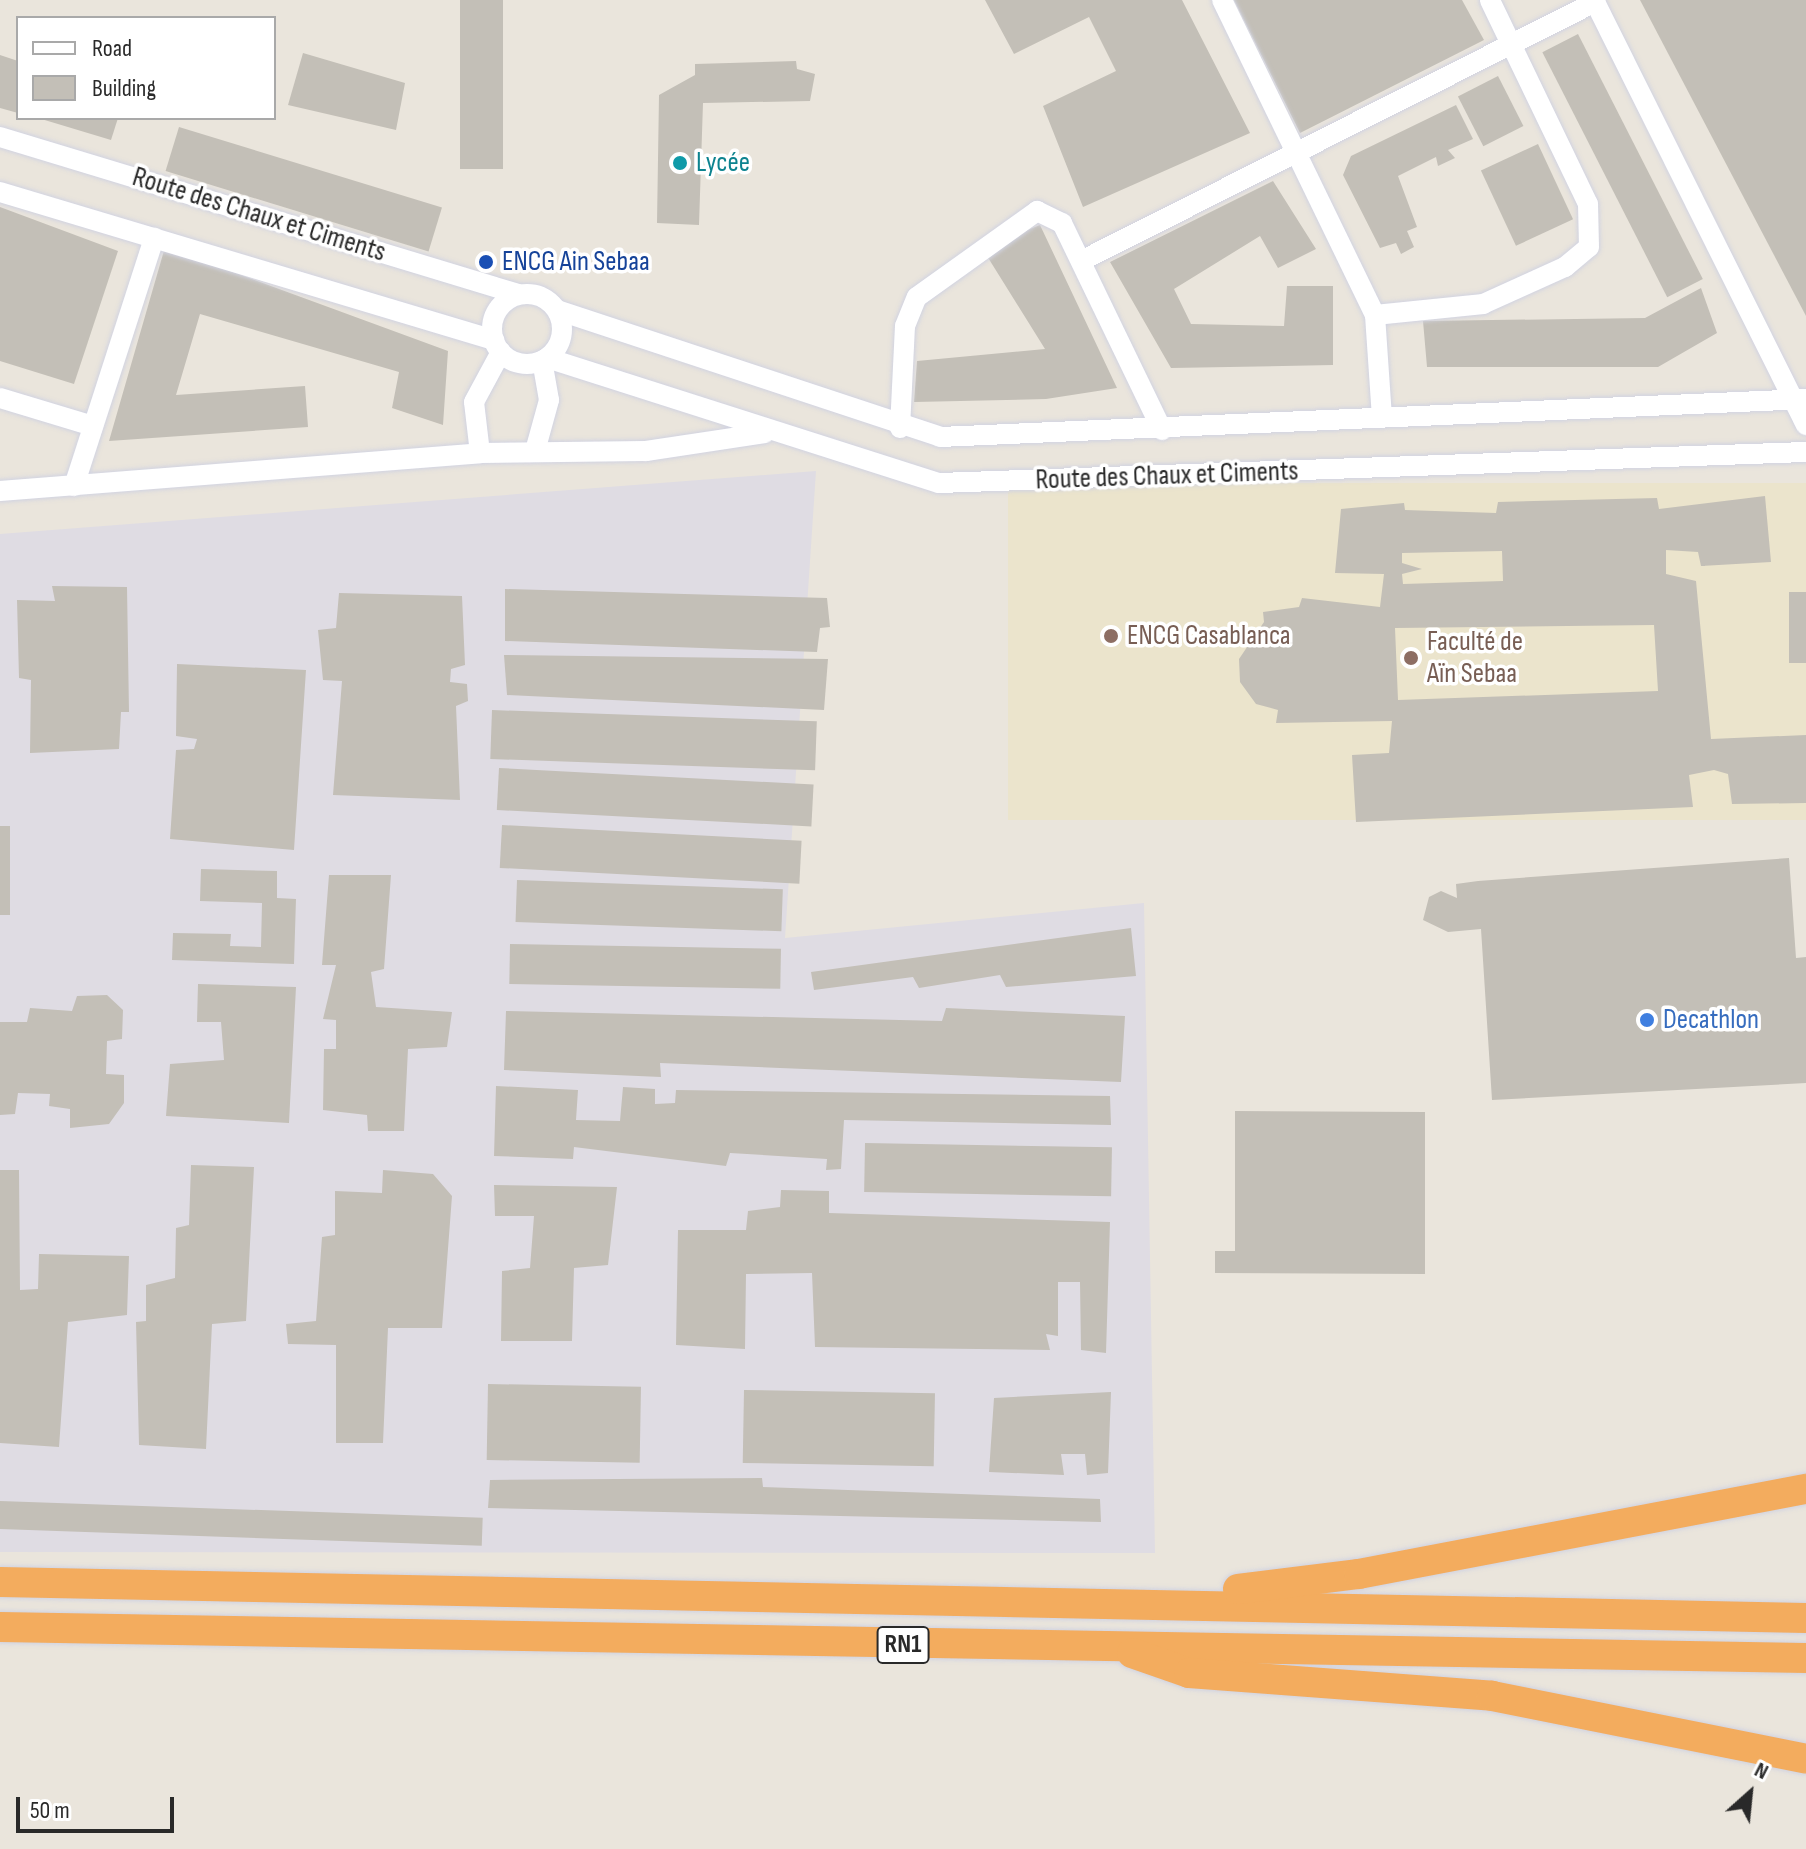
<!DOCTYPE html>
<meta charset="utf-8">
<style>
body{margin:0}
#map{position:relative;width:1806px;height:1849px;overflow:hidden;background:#eae5dc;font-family:"Sofia Sans Condensed",sans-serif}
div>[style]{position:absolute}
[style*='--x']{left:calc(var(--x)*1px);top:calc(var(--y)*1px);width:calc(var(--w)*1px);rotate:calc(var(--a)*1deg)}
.industrial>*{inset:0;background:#dfdce3}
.education>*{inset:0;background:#ebe4cc;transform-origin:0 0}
.building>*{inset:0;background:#c3bfb7;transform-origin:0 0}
.roads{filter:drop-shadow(0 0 2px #d1d3e1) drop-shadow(0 0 2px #d1d3e1)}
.minor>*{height:20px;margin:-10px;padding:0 10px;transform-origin:10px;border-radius:10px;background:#fff}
.minor>.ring{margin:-10px;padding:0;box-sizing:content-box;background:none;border:20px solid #fff;border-radius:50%}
.highway>*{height:30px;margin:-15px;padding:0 15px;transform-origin:15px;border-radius:15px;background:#f3ac5e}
.dots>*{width:22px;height:22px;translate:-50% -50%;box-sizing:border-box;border:4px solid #fff;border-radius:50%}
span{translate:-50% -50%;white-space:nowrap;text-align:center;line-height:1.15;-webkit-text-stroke:7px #fff;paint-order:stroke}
.shield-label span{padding:2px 6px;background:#fff;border:2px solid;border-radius:6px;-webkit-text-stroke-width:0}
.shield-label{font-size:26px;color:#292929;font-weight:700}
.culture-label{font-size:28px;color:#0d838f}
.left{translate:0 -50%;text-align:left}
.street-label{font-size:28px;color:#292929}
.transit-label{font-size:28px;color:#164399}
.education-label{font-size:28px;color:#785e54}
.shop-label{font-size:28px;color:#366cbe}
.legend{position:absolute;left:16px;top:16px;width:260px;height:104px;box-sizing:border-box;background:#fff;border:2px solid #a9a9a9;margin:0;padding:10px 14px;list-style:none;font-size:24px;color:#292929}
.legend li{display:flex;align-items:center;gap:16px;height:40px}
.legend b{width:40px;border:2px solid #a9a9a9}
.north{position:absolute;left:1710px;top:1753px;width:80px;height:80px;-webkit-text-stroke:6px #fff;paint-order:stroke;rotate:27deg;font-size:22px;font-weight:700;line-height:32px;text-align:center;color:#292929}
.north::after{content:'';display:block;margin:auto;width:28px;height:36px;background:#292929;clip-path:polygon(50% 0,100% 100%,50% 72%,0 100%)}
.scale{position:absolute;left:16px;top:1797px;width:158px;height:36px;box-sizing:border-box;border:4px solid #292929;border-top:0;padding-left:10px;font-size:24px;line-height:28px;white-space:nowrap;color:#292929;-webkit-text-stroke:6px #fff;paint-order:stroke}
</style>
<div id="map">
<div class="industrial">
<i style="clip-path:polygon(816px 471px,785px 938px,1144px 903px,1155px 1553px,0 1552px,0 534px)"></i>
</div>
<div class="education">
<i style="left:1806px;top:483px;width:337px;height:798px;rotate:90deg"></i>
</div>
<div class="building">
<i style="left:460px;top:0;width:43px;height:169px"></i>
<i style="clip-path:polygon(985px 0,1182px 0,1250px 133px,1083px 207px,1043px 106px,1116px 71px,1089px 17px,1014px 54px)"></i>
<i style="clip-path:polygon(1234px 0,1462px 0,1484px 40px,1300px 133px)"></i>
<i style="clip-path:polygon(1640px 0,1806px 0,1806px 316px)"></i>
<i style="left:1578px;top:34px;width:275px;height:40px;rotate:63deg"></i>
<i style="clip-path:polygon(303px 53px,405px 83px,396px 130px,288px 105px)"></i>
<i style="clip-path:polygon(0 55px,18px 61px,18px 113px,0 108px)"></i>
<i style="clip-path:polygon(796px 61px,797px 69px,815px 74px,810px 101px,703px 103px,699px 225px,657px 223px,659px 95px,695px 75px,695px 64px)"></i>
<i style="left:1498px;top:76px;width:56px;height:45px;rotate:63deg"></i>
<i style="clip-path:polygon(1456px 105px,1473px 139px,1448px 150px,1455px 158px,1438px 166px,1436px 157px,1398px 176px,1417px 227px,1407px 231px,1414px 247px,1401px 254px,1396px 243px,1380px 248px,1343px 175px,1351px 156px)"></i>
<i style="clip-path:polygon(38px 118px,118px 118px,111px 140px)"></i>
<i style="left:179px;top:127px;width:275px;height:46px;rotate:17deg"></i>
<i style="left:1538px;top:144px;width:83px;height:63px;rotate:65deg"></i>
<i style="clip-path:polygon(1273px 181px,1316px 249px,1278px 268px,1260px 236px,1174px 289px,1191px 324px,1284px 326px,1287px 286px,1333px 286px,1333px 365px,1171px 368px,1110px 262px)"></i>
<i style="clip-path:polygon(0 207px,118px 251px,74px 384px,0 361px)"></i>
<i style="clip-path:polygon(1040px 225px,1117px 388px,1046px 399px,914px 402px,917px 361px,1045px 349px,982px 248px)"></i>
<i style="clip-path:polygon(165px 247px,448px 351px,443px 425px,392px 408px,399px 372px,200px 314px,176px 395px,305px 386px,308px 427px,109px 441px)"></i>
<i style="clip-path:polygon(1701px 288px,1717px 333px,1658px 367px,1427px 367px,1423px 321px,1645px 318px)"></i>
<i style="clip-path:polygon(evenodd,1765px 496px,1771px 562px,1701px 566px,1698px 552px,1666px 550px,1666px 574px,1696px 581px,1711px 739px,1806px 735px,1806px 803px,1732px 804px,1728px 774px,1714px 770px,1689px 775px,1693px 807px,1356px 822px,1352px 755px,1389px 753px,1392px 721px,1276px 723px,1278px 710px,1256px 704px,1240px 682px,1239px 659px,1264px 622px,1263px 612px,1299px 607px,1302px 598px,1380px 607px,1384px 574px,1335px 573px,1341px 509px,1404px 503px,1405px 510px,1496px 513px,1498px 502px,1657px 498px,1659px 509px,1765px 496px,1502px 551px,1503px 581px,1403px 584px,1402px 574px,1422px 569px,1402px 563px,1402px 553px,1502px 551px,1765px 496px,1654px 625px,1658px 691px,1398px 700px,1395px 628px,1654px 625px)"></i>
<i style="clip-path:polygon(52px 586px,127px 587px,129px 712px,121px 712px,119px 749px,30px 753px,31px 680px,19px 678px,17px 600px,55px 601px)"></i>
<i style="clip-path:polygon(505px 589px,827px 598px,830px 627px,820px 628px,817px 652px,505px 641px)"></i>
<i style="left:1789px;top:592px;width:17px;height:71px"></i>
<i style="clip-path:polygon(339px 593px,462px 596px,465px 665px,451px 669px,450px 682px,467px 684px,468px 701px,456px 706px,460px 800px,333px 795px,342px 681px,323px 680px,318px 630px,336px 628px)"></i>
<i style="clip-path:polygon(504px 655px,828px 659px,824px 710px,507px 695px)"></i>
<i style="clip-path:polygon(177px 664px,306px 670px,294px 850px,170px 839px,176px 750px,194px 749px,197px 739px,176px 736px)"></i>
<i style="left:492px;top:710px;width:325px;height:49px;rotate:2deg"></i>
<i style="left:499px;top:768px;width:315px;height:42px;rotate:3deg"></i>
<i style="left:502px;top:825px;width:300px;height:43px;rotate:3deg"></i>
<i style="left:0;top:826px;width:10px;height:89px"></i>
<i style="clip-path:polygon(1789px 858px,1796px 958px,1806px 957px,1806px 1083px,1492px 1100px,1481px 929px,1448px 932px,1423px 920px,1429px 897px,1441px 891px,1457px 898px,1456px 884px,1478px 881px)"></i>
<i style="clip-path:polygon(201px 869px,277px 871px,277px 898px,296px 899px,294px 964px,172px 960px,173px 933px,231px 934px,230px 946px,261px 947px,262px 903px,200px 901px)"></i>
<i style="clip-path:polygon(329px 875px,391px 875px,384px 969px,371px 972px,376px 1007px,452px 1012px,447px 1047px,408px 1049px,404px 1131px,368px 1131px,367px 1115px,323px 1110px,324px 1049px,336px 1049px,336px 1020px,323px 1019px,336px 965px,322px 965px)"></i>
<i style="left:517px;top:880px;width:266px;height:42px;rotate:2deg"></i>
<i style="clip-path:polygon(1131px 928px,1136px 976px,1006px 987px,1000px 975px,919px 988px,913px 977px,814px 990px,811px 972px)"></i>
<i style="left:510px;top:944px;width:271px;height:40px;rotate:1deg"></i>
<i style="clip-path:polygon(198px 984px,296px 987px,289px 1123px,166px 1116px,170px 1064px,224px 1060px,221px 1022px,197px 1022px)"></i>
<i style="clip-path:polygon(107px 995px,123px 1010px,122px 1039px,107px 1041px,106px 1074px,124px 1075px,124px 1103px,109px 1124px,70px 1128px,70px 1109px,49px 1106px,50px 1094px,18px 1093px,15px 1114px,0 1115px,0 1022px,27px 1022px,30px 1008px,72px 1011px,77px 996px)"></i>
<i style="clip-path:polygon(946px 1008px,1125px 1016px,1121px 1082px,660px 1063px,661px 1077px,504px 1070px,506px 1011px,942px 1021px)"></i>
<i style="clip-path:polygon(496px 1086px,578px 1090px,576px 1120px,620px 1121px,623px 1087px,655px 1089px,655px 1104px,675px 1103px,676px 1090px,1110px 1096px,1111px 1125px,844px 1120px,841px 1169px,826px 1170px,827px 1159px,730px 1153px,726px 1166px,574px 1147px,573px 1159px,494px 1156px)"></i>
<i style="clip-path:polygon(1235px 1111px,1425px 1112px,1425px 1274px,1215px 1273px,1215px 1251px,1235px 1251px)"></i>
<i style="left:865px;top:1143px;width:247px;height:49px;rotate:1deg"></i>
<i style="clip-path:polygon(191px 1165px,254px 1167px,246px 1321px,212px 1324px,206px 1449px,139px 1445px,136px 1322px,146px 1321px,146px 1285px,175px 1278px,176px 1228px,189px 1225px)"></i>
<i style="clip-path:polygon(0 1170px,19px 1170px,20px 1290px,38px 1289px,39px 1254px,129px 1256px,127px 1315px,68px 1322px,59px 1447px,0 1443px)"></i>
<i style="clip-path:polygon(383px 1170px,433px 1174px,452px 1196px,442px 1328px,388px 1328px,383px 1443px,336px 1443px,336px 1345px,288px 1344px,286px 1324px,316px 1321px,322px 1237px,335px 1235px,335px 1191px,382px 1193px)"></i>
<i style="clip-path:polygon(494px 1185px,617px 1187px,608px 1265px,574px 1268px,572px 1341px,501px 1341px,502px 1271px,530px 1268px,534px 1216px,495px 1216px)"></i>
<i style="clip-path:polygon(781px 1190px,829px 1191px,829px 1213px,1110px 1222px,1106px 1353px,1081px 1350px,1080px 1282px,1058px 1282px,1058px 1336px,1046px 1334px,1050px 1350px,815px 1347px,812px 1273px,746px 1274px,745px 1349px,676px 1345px,678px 1230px,746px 1230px,748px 1211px,780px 1207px)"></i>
<i style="left:488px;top:1384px;width:153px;height:76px;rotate:1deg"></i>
<i style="left:744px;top:1390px;width:191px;height:73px;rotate:1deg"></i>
<i style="clip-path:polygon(1111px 1392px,1108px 1473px,1087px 1475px,1085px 1454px,1061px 1454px,1064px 1475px,989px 1472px,994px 1398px)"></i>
<i style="clip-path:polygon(762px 1478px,763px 1487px,1100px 1499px,1101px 1522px,488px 1508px,490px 1480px)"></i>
<i style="left:0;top:1501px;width:483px;height:28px;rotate:2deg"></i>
</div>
<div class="roads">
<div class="minor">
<i style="--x:1222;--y:0;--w:350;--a:64.1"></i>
<i style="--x:1375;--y:315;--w:103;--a:86.1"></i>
<i style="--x:1594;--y:0;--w:475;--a:63.5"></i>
<i style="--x:0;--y:137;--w:541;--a:16.86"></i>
<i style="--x:0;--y:192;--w:516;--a:16.68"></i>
<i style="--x:1081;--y:261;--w:576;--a:-26.74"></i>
<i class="ring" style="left:492px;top:294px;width:50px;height:50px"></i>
<i style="--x:557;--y:310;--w:404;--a:18.3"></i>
<i style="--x:940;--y:437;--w:867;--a:-2.51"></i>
<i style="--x:1375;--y:315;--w:109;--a:-5.8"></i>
<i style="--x:1483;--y:304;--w:90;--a:-24.3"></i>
<i style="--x:1565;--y:267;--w:31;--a:-40"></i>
<i style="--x:1589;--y:247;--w:43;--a:-91.3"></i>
<i style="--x:1588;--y:204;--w:226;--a:-115.7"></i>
<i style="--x:547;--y:358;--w:411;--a:17.7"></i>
<i style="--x:939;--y:483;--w:868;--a:-2.05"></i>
<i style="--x:0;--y:398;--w:97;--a:16.8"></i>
<i style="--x:900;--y:428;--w:102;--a:-87.2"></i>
<i style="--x:905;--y:326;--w:31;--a:-68"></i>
<i style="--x:917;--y:297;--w:148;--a:-35.6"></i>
<i style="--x:1037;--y:211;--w:28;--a:26"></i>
<i style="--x:1062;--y:223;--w:230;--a:64.2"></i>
<i style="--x:535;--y:451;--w:53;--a:-74.6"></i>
<i style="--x:549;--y:400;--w:40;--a:-100"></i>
<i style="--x:480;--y:453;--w:51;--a:-96.7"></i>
<i style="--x:474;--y:402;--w:57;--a:-61.6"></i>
<i style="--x:74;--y:486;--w:261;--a:-72.1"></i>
<i style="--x:0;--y:491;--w:482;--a:-4.5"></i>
<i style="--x:480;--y:453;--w:166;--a:-0.7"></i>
<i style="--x:646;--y:451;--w:120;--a:-8.6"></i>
</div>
<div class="highway">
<i style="--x:0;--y:1582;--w:1806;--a:1.14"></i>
<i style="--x:1238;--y:1589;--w:122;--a:-7.1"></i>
<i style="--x:1359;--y:1574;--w:455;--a:-10.8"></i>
<i style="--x:0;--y:1627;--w:1806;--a:0.98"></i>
<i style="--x:1132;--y:1653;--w:60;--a:19.3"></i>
<i style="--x:1189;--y:1673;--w:304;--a:4.3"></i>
<i style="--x:1492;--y:1696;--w:320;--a:11.3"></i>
</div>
</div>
<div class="dots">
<i style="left:680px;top:163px;background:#0f9aa8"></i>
<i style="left:486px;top:262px;background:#1a4fb4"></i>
<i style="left:1111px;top:636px;background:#8d6e63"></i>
<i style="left:1411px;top:658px;background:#8d6e63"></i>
<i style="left:1647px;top:1020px;background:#3f7fe0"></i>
</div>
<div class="shield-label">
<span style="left:903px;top:1645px">RN1</span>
</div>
<div class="culture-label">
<span class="left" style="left:696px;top:163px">Lycée</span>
</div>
<div class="street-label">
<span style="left:259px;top:215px;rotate:17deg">Route des Chaux et Ciments</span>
<span style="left:1167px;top:476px;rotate:-2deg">Route des Chaux et Ciments</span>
</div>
<div class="transit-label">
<span class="left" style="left:502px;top:262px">ENCG Ain Sebaa</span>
</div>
<div class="education-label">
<span class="left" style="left:1127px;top:636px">ENCG Casablanca</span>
<span class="left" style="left:1427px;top:658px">Faculté de<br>Aïn Sebaa</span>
</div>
<div class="shop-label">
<span class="left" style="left:1663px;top:1020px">Decathlon</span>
</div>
<ul class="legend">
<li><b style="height:10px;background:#fff"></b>Road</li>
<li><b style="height:22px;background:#c3bfb7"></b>Building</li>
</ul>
<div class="north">N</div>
<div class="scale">50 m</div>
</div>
